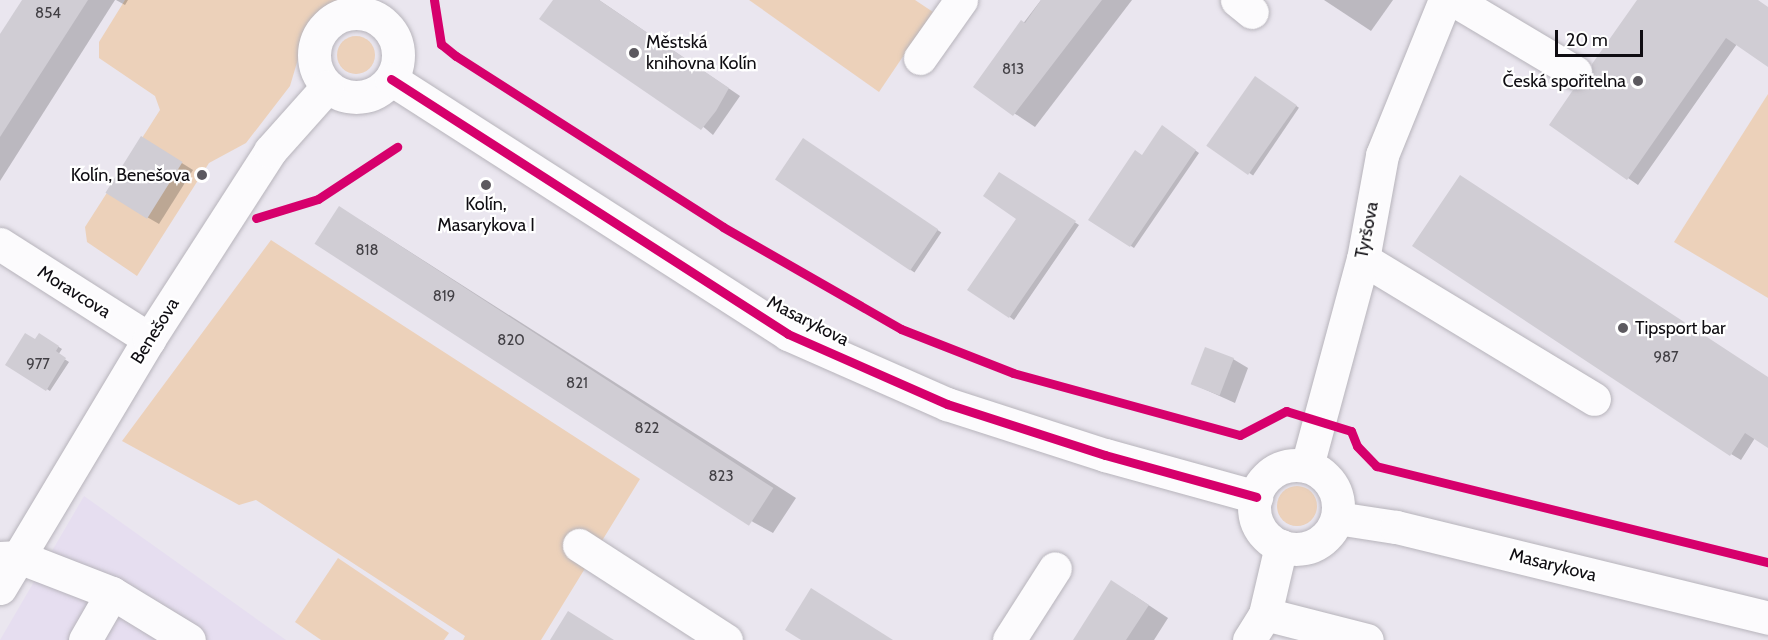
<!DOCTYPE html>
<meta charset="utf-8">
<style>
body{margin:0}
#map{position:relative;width:1768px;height:640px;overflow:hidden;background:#eae6ef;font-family:Cabin,sans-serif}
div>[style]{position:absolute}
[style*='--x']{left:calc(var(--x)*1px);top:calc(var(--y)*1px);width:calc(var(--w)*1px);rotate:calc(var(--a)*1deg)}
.built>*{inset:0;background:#e6def0}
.green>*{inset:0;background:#ecd1ba}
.round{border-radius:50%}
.shadow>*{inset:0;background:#0003;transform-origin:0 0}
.building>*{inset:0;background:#d0cdd4;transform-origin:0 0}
.roads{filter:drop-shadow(0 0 2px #b7b4bb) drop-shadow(0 0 2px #b7b4bb)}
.minor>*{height:33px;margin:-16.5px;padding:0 16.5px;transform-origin:16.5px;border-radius:16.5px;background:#fcfbfd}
.minor>.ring{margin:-16.5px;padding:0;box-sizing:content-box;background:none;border:33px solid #fcfbfd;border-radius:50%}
.cycleway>*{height:9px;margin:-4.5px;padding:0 4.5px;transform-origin:4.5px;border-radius:4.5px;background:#d6006c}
.dots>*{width:16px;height:16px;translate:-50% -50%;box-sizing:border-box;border:3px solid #fff;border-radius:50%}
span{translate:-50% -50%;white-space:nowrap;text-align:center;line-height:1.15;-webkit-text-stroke:4.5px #fff;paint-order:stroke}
.number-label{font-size:15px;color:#413f44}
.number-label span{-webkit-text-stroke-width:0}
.poi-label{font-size:18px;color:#0f0d12}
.left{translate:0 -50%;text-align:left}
.right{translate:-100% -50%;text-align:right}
.street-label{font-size:18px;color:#0f0d12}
.scale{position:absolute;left:1555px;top:30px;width:88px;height:27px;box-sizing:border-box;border:3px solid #0f0d12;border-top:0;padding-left:8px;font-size:18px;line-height:21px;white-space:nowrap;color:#0f0d12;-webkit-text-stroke:4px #fff;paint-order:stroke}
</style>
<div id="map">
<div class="built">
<i style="clip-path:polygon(84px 496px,286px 640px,0 640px)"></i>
</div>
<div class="green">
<i style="clip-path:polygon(125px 0,338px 0,324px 7px,309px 22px,290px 86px,246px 143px,209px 163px,137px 276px,87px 242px,85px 227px,160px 110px,155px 96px,99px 58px,99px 42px)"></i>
<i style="clip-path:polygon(749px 0,915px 0,933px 12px,879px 92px)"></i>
<i class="round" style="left:337px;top:36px;width:38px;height:38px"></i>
<i style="clip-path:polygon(1768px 94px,1768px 298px,1674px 242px)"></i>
<i style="clip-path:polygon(271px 240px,640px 479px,541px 640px,463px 640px,465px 636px,256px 500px,239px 505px,122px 441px)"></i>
<i class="round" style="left:1277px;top:486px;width:40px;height:40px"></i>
<i style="clip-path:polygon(338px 558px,449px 633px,444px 640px,321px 640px,295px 622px)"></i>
</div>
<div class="shadow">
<i style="clip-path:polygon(23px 0,115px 0,0 181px,0 37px)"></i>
<i style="clip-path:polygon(116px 0,128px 0,125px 5px)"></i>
<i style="clip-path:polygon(554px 0,599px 0,740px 96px,713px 135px)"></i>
<i style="clip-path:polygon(1041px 0,1132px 0,1035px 127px,975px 87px)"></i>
<i style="clip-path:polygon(1324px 0,1393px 0,1371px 31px)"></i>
<i style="clip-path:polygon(1638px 0,1757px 0,1768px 8px,1768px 65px,1737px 44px,1638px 185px,1628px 178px,1592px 83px)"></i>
<i style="left:1255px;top:78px;width:53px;height:82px;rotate:34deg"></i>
<i style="clip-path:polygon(1166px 129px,1199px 153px,1134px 248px,1090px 219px)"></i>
<i style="left:807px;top:142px;width:162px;height:48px;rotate:34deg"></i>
<i style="clip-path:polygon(153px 145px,193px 170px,159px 224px,147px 217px)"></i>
<i style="clip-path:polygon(1000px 174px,1079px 225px,1014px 320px,1010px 317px,1018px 218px)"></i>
<i style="clip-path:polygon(360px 220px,796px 498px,773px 533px,753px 522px)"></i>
<i style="clip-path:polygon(43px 337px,62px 349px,58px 355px,69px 362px,50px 391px,7px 364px)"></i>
<i style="clip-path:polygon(1233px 359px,1248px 368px,1235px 403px,1193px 384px)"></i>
<i style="clip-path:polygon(1768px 378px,1768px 446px,1755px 438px,1741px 460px,1731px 454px)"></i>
<i style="clip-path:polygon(1132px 594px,1168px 618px,1154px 640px,1075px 640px)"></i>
</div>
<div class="building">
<i style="clip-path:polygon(22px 0,88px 0,0 137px,0 34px)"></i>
<i style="clip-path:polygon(553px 0,599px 0,729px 88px,716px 111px,701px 130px,539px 19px)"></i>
<i style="clip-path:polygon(1041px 0,1102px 0,1013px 116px,973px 87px,1021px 20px,1025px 23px)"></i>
<i style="clip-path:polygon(1637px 0,1758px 0,1768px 7px,1768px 67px,1726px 38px,1627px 180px,1549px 125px,1573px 90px,1591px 82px,1592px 64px)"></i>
<i style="left:1255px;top:76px;width:51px;height:85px;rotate:35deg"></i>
<i style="clip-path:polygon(1162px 125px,1196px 150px,1130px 247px,1088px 220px,1135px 150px,1142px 155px)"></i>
<i style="left:141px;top:136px;width:49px;height:67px;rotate:32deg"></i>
<i style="left:803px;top:138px;width:163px;height:50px;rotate:34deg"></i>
<i style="clip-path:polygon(999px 172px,1076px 221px,1009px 318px,967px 290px,1016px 219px,983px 196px)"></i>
<i style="clip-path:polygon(1460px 175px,1768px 377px,1768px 448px,1745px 433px,1730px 456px,1412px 246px)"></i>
<i style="left:339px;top:206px;width:518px;height:45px;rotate:33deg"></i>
<i style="clip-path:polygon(25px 333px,35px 339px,39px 333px,59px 346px,56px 351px,66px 358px,46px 391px,5px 365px)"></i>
<i style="left:1205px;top:347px;width:31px;height:40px;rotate:21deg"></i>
<i style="clip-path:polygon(1111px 580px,1149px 605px,1126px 640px,1073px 640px)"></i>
<i style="clip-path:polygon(811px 588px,893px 640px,801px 640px,785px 630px)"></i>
<i style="clip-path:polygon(568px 611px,614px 640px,550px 640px)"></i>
</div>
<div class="roads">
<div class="minor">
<i style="--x:1237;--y:0;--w:19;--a:39"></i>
<i style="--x:1454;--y:0;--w:141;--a:30.8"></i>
<i class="ring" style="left:314px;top:13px;width:51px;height:51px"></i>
<i style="--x:920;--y:58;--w:71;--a:-54.7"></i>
<i style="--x:391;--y:79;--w:472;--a:32.7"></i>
<i style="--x:788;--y:334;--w:174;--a:23.8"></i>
<i style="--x:947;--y:404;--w:166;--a:17.9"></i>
<i style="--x:1105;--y:455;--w:157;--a:15.5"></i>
<i style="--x:0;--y:244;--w:177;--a:32.5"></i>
<i style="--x:1363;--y:259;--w:270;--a:31.2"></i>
<i class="ring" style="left:1254px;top:465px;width:51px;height:51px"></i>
<i style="--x:1307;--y:466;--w:214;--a:-74.9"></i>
<i style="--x:1363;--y:259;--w:106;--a:-79.6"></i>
<i style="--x:1382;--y:155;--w:167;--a:-67.9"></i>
<i style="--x:1337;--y:518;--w:60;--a:8.7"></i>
<i style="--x:1396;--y:527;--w:383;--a:13.7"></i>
<i style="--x:579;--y:545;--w:175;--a:32.9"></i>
<i style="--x:0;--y:558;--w:19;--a:-3"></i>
<i style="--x:19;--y:557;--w:100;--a:21.2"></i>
<i style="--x:0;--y:588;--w:290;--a:-59.1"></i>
<i style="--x:149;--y:339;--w:224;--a:-57.2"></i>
<i style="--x:270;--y:151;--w:86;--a:-48.3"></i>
<i style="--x:1265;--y:614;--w:105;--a:14.3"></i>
<i style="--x:85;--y:640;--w:54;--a:-60.1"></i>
<i style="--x:112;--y:593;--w:90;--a:31.4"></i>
<i style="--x:1009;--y:640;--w:85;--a:-57.4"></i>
<i style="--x:1249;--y:640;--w:31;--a:-58"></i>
<i style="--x:1265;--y:614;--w:70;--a:-76.8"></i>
</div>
</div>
<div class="cycleway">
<i style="--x:434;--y:0;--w:45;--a:81"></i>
<i style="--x:441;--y:44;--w:19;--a:39"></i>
<i style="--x:456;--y:56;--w:317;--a:32.6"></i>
<i style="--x:723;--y:227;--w:205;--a:29.8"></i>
<i style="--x:901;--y:329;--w:120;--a:21.4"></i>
<i style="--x:1013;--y:373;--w:235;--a:15.3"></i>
<i style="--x:1240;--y:435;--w:52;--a:-27.6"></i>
<i style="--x:1286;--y:411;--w:68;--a:17.1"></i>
<i style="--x:1351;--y:431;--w:16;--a:68"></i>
<i style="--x:1357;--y:446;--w:28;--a:46"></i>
<i style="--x:1376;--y:466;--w:404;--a:13.8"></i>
<i style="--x:391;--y:79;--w:472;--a:32.7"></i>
<i style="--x:788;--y:334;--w:174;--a:23.8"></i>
<i style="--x:947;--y:404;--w:166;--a:17.9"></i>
<i style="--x:1105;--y:455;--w:157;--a:15.5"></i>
<i style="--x:256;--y:218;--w:65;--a:-17"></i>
<i style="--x:318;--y:199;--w:95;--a:-33.4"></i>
</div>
<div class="dots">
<i style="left:634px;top:53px;background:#5c595f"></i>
<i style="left:1638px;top:81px;background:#5c595f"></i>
<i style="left:202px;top:175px;background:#5c595f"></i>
<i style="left:486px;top:185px;background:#5c595f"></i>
<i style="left:1623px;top:328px;background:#5c595f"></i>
</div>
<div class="number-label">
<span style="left:48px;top:14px">854</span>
<span style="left:1013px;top:70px">813</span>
<span style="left:367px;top:251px">818</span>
<span style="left:444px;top:297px">819</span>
<span style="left:511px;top:341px">820</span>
<span style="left:1666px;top:358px">987</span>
<span style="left:38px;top:365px">977</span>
<span style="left:577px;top:384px">821</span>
<span style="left:647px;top:429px">822</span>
<span style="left:721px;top:477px">823</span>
</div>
<div class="poi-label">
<span class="left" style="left:646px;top:53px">Městská<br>knihovna Kolín</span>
<span class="right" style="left:1626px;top:81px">Česká spořitelna</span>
<span class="right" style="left:190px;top:175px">Kolín, Benešova</span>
<span style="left:486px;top:215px">Kolín,<br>Masarykova I</span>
<span class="left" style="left:1635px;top:328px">Tipsport bar</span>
</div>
<div class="street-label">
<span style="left:1367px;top:230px;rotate:-79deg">Tyršova</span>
<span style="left:74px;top:292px;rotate:32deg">Moravcova</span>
<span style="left:808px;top:321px;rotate:27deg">Masarykova</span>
<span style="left:155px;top:331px;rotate:-58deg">Benešova</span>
<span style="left:1553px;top:565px;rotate:14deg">Masarykova</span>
</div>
<div class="scale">20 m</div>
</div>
